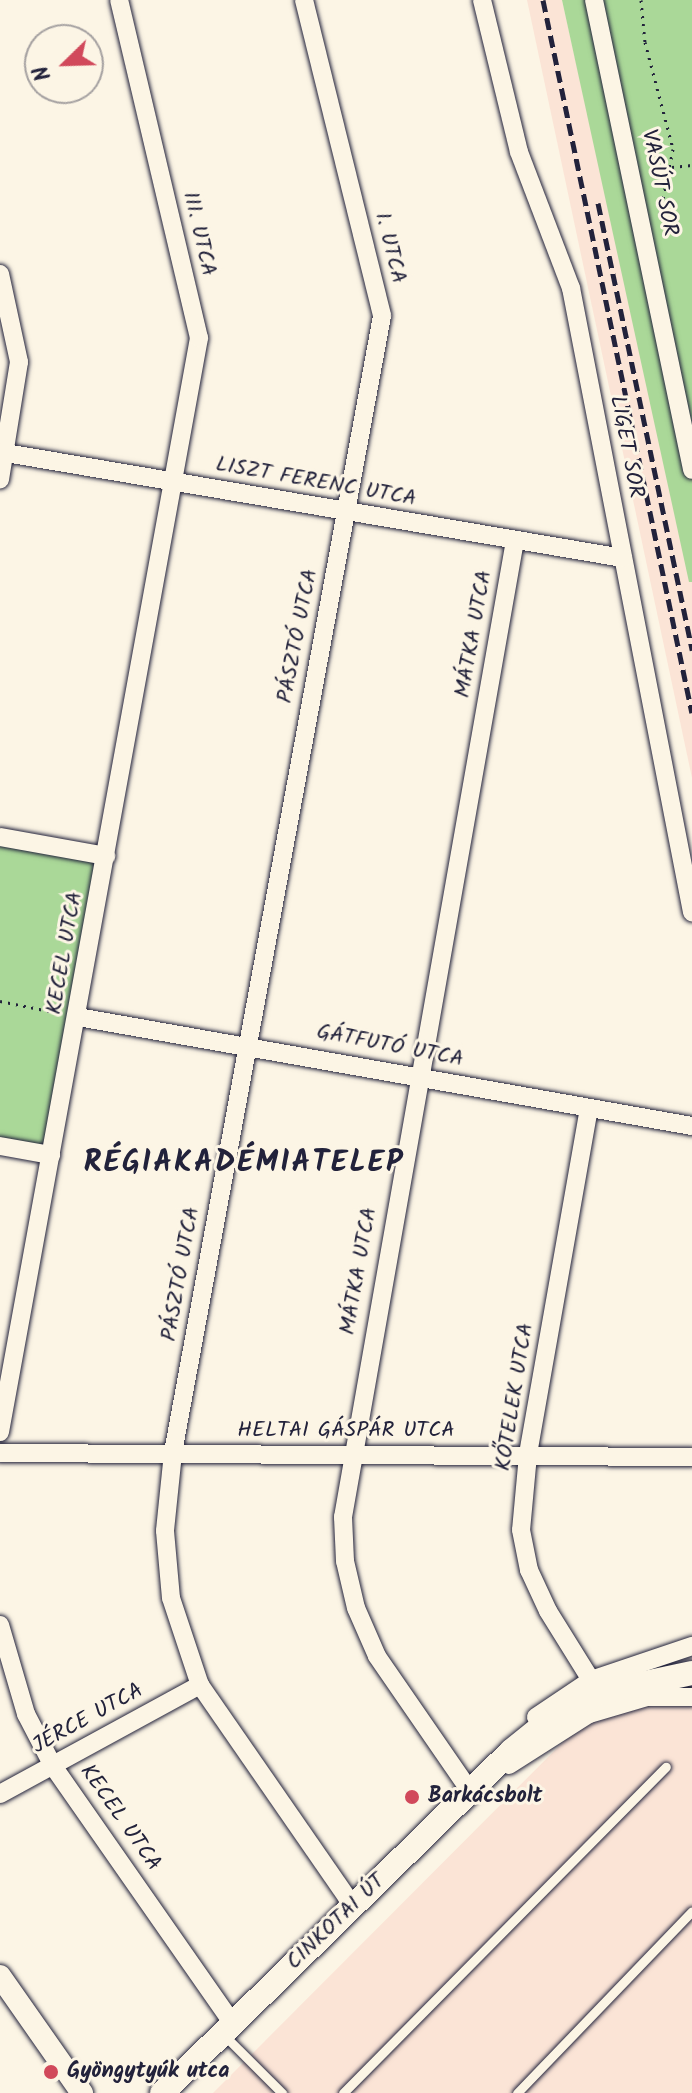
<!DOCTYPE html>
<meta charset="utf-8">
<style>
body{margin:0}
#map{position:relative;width:692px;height:2093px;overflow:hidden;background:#fcf5e5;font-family:Kalam,sans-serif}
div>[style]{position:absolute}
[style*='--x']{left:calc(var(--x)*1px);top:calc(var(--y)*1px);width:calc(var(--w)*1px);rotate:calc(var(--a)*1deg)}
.built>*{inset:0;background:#fbe4d6}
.green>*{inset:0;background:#aad898}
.path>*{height:3px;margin-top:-1.5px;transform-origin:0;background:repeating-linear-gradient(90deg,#22223b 0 2px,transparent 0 8px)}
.roads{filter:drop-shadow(0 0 2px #22223b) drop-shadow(0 0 2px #22223b)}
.service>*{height:9px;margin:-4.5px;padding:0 4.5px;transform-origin:4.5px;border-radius:4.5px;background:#fcf5e5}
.minor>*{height:18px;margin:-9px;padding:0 9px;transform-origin:9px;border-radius:9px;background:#fcf5e5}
.tertiary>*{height:22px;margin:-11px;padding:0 11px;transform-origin:11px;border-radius:11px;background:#fcf5e5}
.secondary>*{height:24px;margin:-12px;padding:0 12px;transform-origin:12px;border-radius:12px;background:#fcf5e5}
.rail>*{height:5px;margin-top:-2.5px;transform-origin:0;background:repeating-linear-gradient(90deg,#22223b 0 12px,transparent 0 18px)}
.dots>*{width:22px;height:22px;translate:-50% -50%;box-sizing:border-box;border:4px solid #fcf5e5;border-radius:50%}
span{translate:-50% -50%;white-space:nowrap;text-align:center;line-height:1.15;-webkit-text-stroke:6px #fcf5e5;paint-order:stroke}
.street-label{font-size:22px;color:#22223b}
.poi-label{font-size:22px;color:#22223b;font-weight:700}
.left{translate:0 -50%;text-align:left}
.district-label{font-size:30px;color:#22223b;font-weight:700;letter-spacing:2px}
.north{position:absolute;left:24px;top:24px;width:80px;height:80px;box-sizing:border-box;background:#fcf5e5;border:2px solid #a5a1a1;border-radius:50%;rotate:247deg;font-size:22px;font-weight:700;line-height:32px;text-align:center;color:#22223b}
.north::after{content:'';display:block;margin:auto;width:28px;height:36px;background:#d1495b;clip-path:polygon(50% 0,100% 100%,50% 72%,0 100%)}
</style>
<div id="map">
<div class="built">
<i style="clip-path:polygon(527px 0,562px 0,692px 582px,692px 778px)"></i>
<i style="clip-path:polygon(692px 1677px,692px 2093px,213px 2093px,593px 1712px)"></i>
</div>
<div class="green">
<i style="clip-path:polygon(562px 0,692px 0,692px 582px,689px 582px)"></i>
<i style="clip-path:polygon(0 837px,106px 856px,51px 1155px,0 1146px)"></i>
</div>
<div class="path">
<i style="--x:641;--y:0;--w:42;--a:84.6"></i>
<i style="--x:645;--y:42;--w:111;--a:75.3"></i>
<i style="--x:673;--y:149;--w:71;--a:101.3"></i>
<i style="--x:672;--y:167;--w:20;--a:-6"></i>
<i style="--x:0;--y:1001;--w:60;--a:11.5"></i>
</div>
<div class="roads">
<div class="service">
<i style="--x:225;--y:2036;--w:81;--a:45"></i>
<i style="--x:343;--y:2093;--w:459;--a:-45.3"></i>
<i style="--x:517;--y:2093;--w:252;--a:-46.1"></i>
</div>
<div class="minor">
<i style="--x:304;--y:0;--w:325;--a:76.1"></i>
<i style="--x:382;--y:316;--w:1156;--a:100.42"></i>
<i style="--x:173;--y:1453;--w:78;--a:95.9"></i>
<i style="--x:165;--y:1531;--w:67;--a:84.9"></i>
<i style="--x:171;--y:1598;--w:92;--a:71.6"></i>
<i style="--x:200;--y:1685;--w:269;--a:55.3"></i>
<i style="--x:482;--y:0;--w:156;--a:76.3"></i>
<i style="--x:519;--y:152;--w:146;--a:69.1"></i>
<i style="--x:571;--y:288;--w:636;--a:79.03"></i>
<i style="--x:594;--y:0;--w:480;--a:78.2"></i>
<i style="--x:0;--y:274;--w:90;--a:77.8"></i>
<i style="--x:19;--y:362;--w:119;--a:99.2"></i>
<i style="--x:0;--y:452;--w:632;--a:9.66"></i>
<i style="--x:0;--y:837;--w:108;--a:10.2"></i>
<i style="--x:78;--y:1017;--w:624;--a:10.07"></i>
<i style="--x:589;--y:1108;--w:352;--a:100"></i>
<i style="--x:528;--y:1455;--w:75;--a:95.3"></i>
<i style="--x:521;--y:1530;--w:41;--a:78.7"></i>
<i style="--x:529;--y:1570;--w:45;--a:65.1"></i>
<i style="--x:548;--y:1611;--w:81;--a:58.1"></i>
<i style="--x:0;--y:1146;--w:52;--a:10"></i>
<i style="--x:0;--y:1432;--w:1112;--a:-79.69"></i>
<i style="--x:199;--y:338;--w:347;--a:-103.3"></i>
<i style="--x:0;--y:1453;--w:692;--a:0.33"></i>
<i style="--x:0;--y:1625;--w:93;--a:73.7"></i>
<i style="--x:26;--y:1714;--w:59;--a:62.6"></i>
<i style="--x:53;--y:1766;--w:313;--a:55.1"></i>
<i style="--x:536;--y:1717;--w:66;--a:-33.9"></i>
<i style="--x:591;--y:1680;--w:107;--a:-18.6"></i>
<i style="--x:509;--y:1765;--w:95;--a:-32.5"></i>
<i style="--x:589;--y:1714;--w:60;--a:-16.3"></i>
<i style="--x:647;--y:1697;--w:45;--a:0"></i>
<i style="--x:478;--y:1786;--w:9;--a:148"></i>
<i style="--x:470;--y:1791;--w:164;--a:-124.6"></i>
<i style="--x:377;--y:1656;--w:52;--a:-113.6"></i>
<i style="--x:356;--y:1608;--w:48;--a:-103.2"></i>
<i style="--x:345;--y:1561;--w:44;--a:-92.6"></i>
<i style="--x:343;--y:1517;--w:991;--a:-80.01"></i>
<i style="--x:0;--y:1794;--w:228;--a:-28.6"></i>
</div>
<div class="tertiary">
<i style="--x:0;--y:1976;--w:143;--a:55"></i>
</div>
<div class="secondary">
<i style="--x:162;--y:2093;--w:489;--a:-44.4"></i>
<i style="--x:511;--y:1751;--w:58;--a:-38.7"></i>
<i style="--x:556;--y:1715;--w:47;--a:-27.6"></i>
<i style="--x:598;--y:1693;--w:96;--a:-12"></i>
</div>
</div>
<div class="rail">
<i style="--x:543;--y:0;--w:728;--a:78.2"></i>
<i style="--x:598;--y:203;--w:457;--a:78.1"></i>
</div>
<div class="dots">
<i style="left:412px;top:1797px;background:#d1495b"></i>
<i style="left:51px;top:2072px;background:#d1495b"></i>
</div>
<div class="street-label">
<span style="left:659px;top:183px;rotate:78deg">VASÚT SOR</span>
<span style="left:199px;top:234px;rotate:77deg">III. UTCA</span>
<span style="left:390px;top:248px;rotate:76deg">I. UTCA</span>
<span style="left:626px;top:447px;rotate:79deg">LIGET SOR</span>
<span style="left:316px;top:482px;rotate:10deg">LISZT FERENC UTCA</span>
<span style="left:474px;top:634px;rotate:-80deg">MÁTKA UTCA</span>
<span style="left:298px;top:636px;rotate:-79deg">PÁSZTÓ UTCA</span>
<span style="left:65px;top:953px;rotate:-80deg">KECEL UTCA</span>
<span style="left:390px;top:1046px;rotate:11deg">GÁTFUTÓ UTCA</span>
<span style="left:359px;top:1271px;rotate:-80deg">MÁTKA UTCA</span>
<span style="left:181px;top:1274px;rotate:-80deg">PÁSZTÓ UTCA</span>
<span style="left:515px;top:1397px;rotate:-81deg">KŐTELEK UTCA</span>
<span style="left:346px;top:1431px">HELTAI GÁSPÁR UTCA</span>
<span style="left:88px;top:1719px;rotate:-29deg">JÉRCE UTCA</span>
<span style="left:120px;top:1818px;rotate:55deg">KECEL UTCA</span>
<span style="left:336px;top:1922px;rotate:-44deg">CINKOTAI ÚT</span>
</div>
<div class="poi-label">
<span class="left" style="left:428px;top:1797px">Barkácsbolt</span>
<span class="left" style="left:67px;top:2072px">Gyöngytyúk utca</span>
</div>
<div class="district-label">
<span style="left:244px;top:1163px">RÉGIAKADÉMIATELEP</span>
</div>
<div class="north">N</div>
</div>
